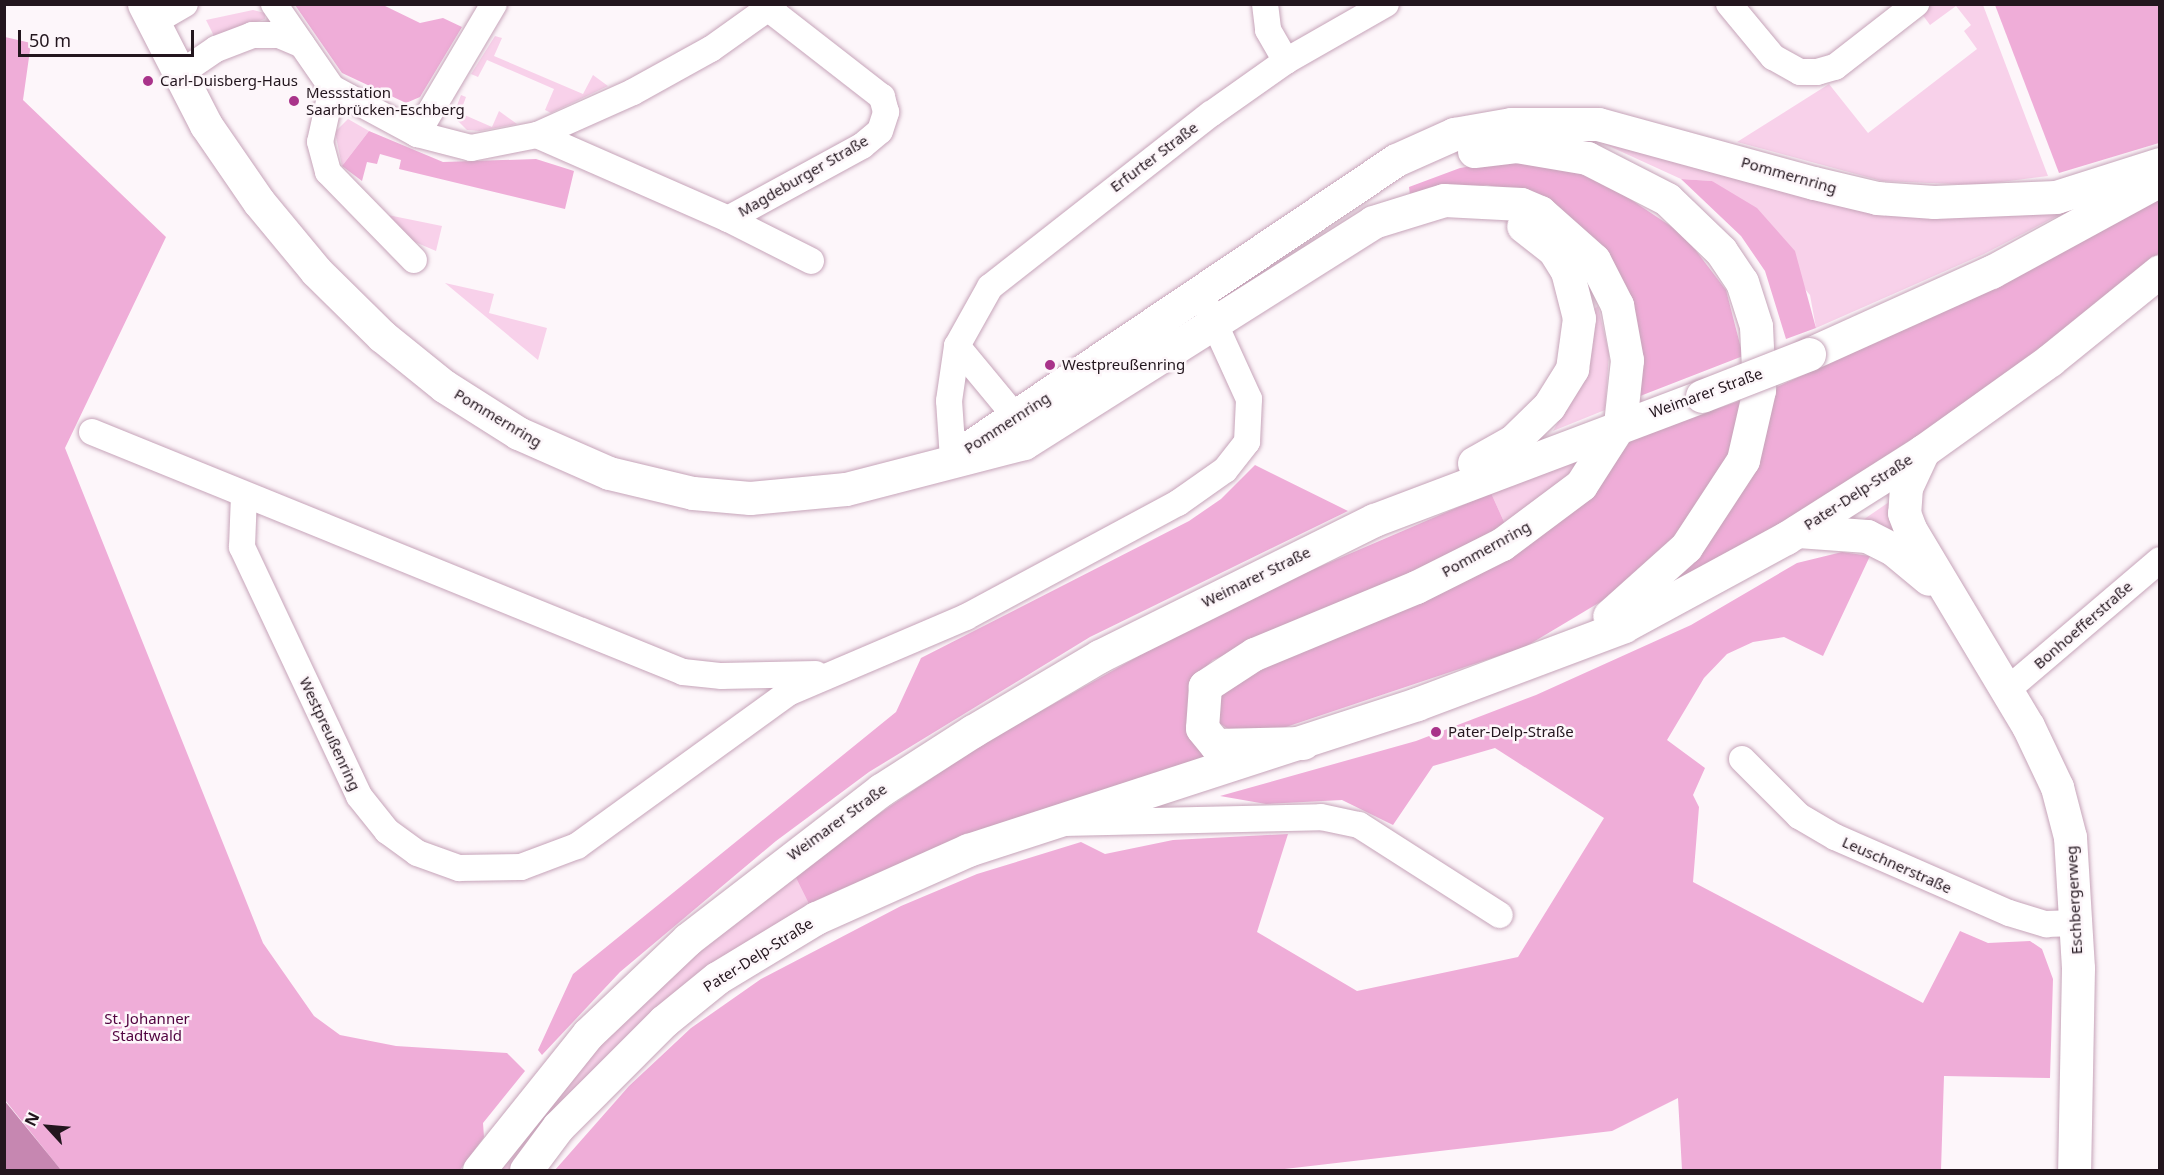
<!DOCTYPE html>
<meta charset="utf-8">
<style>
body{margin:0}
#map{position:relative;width:2164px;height:1175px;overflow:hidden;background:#fdf6fa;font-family:"Noto Sans",sans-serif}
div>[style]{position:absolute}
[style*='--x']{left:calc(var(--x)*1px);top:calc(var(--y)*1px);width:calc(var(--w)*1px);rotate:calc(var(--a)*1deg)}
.green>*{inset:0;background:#f8d1ea}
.forest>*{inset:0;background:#efadd8}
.water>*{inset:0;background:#c687b1}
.roads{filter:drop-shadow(0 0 2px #c6a4b9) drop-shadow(0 0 2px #c6a4b9)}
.minor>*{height:26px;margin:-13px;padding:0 13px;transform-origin:13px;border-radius:13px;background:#fff}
.tertiary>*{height:33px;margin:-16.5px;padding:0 16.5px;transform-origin:16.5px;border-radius:16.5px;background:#fff}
.bridges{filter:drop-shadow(0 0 2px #c6a4b9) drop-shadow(0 0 2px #c6a4b9)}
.tertiary-bridge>*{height:33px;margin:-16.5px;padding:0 16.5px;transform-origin:16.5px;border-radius:16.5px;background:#fff}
.dots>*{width:16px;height:16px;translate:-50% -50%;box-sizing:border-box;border:3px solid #fdf6fa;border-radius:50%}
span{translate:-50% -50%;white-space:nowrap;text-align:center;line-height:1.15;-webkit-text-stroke:5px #fdf6fa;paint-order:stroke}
.poi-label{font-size:15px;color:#23161e}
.left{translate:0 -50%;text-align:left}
.street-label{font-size:15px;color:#23161e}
.park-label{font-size:15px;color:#50023f}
.frame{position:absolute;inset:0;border:6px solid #23161e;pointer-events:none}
.north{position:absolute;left:18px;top:1097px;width:60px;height:60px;-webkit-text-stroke:4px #fdf6fa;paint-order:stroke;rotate:296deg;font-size:16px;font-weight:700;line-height:24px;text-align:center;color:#23161e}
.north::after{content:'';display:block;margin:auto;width:21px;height:27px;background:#23161e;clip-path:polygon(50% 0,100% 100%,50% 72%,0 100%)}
.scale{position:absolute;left:18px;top:30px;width:176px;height:27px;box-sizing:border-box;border:3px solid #23161e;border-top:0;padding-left:8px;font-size:18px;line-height:21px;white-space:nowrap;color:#23161e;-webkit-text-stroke:4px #fdf6fa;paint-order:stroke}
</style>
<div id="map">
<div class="green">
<i style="clip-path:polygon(1926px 5px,1983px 5px,2048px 176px,1978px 185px,1882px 181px,1737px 142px,1829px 84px,1868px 133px,1977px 49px,1964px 31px,1971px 25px,1956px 6px,1930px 25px,1919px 10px)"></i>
<i style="clip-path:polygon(253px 10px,265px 13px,265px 19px,214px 36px,206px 20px)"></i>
<i style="clip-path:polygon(495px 36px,502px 38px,494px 56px,583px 94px,593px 75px,608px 86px,551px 113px,545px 110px,554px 89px,487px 60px,478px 77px,471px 74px)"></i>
<i style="clip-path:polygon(461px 95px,466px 97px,460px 113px,492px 127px,499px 111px,517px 124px,480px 131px,467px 130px,453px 116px)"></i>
<i style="clip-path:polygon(348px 119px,369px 131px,342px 166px,335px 132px)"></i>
<i style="clip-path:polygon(1598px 141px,1923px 215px,2020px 216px,2080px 204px,1984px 254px,1816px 328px,1810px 295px,1712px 181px,1681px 179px)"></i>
<i style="clip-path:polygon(378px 213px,442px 226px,436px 251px,408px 239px)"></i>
<i style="clip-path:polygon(445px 283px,494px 294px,489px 313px,547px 328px,538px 360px)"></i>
<i style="clip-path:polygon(1598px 306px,1609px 354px,1605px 410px,1553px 431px,1584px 376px,1592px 349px,1593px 310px)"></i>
<i style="clip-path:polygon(1588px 450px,1573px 471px,1505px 524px,1491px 493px)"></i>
<i style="clip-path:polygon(1892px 500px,1906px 540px,1857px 524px)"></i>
<i style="clip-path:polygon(793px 872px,810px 906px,513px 1170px,495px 1170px,599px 1044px,696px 950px)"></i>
</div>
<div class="forest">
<i style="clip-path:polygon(295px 5px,383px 5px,420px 23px,443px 18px,462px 27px,420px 97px,406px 103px,342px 73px)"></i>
<i style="clip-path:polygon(1995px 5px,2159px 5px,2159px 143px,2059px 173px)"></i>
<i style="clip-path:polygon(5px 37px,31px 43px,23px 100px,166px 237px,65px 448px,263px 943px,314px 1016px,340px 1035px,396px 1046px,507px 1053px,525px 1071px,483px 1123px,484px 1137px,460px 1170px,61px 1170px,5px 1100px)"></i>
<i style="clip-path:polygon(369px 131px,443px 162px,536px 159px,574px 171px,565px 209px,399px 169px,401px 160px,380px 154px,377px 164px,367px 162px,362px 181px,342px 166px)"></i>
<i style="clip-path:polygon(1514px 159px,1594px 175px,1684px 235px,1726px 290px,1743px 356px,1635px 398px,1638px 349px,1525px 194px,1487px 185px,1410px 195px,1409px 187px,1460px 168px)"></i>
<i style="clip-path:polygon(1681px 179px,1712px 181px,1757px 208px,1795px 251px,1816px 328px,1786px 339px,1765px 271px,1741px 236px)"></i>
<i style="clip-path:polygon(2159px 195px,2159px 253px,2104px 301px,1982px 394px,1676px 591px,1671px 580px,1756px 465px,1777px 387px,1997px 286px)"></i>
<i style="clip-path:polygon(1742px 400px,1730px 455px,1693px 517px,1637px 580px,1525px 647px,1280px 729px,1233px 732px,1219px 723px,1222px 689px,1238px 678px,1507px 557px,1591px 497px,1632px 438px)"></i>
<i style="clip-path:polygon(1255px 465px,1348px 511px,1090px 637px,869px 772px,776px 841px,620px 972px,542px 1055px,538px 1050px,573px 974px,896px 712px,921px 658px,1189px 521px,1221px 499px)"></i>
<i style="clip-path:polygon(1491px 493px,1505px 524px,1414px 573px,1213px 660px,1193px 679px,1215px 759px,964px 837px,810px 906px,793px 872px,982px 744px,1226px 607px)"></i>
<i style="clip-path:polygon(1842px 552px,1870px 556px,1823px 656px,1784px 637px,1753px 642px,1727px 654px,1704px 678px,1667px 740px,1705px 768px,1693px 795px,1699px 807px,1693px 882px,1923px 1003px,1960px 931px,1988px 943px,2030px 941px,2042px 949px,2053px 979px,2050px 1078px,1944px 1076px,1941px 1170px,1682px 1170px,1678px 1098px,1612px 1131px,1276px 1170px,555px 1170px,629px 1086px,691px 1028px,761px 979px,901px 906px,977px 874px,1081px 842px,1105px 854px,1173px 840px,1288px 834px,1257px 932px,1357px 991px,1518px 957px,1604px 818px,1495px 748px,1433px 766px,1393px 825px,1342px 800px,1266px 804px,1220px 796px,1416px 741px,1536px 695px,1691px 625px,1797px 563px)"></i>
</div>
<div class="water">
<i style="clip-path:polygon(4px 1100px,53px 1160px,61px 1170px,5px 1170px)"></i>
</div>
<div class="roads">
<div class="minor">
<i style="--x:274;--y:4;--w:102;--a:55.4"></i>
<i style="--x:332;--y:88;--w:97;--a:28.4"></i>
<i style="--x:417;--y:134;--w:56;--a:14.5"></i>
<i style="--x:471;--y:148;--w:67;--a:-11.1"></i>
<i style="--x:537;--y:135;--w:105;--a:-24.1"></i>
<i style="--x:633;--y:92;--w:89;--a:-28.9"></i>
<i style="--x:711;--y:49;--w:77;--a:-35.5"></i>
<i style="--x:1265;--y:4;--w:26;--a:83"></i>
<i style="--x:1268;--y:30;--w:36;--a:60"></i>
<i style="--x:1729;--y:4;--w:69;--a:50.3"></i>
<i style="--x:1773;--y:57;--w:31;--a:29"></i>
<i style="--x:1800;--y:72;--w:17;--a:0"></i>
<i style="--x:1817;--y:72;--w:19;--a:-16"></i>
<i style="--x:1835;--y:67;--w:103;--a:-37.9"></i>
<i style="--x:152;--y:23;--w:38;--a:-30"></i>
<i style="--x:178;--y:75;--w:46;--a:-34.4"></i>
<i style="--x:216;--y:49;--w:39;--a:-21"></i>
<i style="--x:252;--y:35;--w:27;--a:0"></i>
<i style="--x:279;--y:35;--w:25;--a:23"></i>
<i style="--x:332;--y:88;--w:55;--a:102.5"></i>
<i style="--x:320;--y:142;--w:31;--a:75"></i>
<i style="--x:328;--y:172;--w:123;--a:45.7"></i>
<i style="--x:417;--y:134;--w:151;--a:-59.4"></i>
<i style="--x:537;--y:135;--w:209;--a:23.7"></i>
<i style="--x:728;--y:219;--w:153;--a:-28.6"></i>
<i style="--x:862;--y:146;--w:23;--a:-40"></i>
<i style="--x:880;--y:131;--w:20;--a:-72"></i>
<i style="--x:886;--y:112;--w:16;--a:-105"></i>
<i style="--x:882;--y:97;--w:143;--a:-142.1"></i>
<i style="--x:728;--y:219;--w:93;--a:26.8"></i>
<i style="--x:957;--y:346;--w:89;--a:50.4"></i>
<i style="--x:92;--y:432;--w:638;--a:22.1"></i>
<i style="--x:683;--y:672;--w:39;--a:6"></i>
<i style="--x:722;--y:676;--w:94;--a:-1.2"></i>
<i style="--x:953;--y:459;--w:58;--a:-93.9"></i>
<i style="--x:949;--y:401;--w:56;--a:-81.7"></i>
<i style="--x:957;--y:346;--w:68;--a:-60.8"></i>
<i style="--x:990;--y:287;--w:281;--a:-38.1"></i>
<i style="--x:1211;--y:114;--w:92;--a:-35.2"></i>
<i style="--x:1286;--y:61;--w:115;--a:-29.7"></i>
<i style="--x:244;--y:495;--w:52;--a:92.2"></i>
<i style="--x:242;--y:547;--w:275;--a:64.8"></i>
<i style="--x:359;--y:796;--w:45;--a:51.3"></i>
<i style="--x:387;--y:831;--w:37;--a:36"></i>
<i style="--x:417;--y:853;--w:45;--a:19.7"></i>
<i style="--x:459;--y:868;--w:62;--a:-0.9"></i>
<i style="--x:521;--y:867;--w:60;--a:-20.6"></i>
<i style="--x:577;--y:846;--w:261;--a:-35.9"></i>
<i style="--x:788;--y:693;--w:194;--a:-23.1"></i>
<i style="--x:966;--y:617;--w:241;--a:-28.3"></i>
<i style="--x:1178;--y:503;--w:57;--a:-35.1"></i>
<i style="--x:1225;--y:470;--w:36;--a:-52"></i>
<i style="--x:1247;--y:442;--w:43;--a:-87.3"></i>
<i style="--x:1249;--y:399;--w:101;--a:-114.5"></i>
<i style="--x:2006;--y:691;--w:202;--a:-40.4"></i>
<i style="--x:1742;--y:759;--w:81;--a:45"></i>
<i style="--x:1799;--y:816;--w:42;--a:30.3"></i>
<i style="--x:1835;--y:837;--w:190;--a:23.6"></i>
<i style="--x:2009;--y:913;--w:39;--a:17"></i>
<i style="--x:2046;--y:924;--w:30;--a:-2"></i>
<i style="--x:1063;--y:823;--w:258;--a:-1.3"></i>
<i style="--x:1321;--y:817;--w:39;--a:12"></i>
<i style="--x:1359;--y:825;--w:167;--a:32.6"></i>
</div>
<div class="tertiary">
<i style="--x:144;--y:4;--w:136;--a:62.9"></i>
<i style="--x:206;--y:125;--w:93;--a:55.5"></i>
<i style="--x:259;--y:202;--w:89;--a:50.4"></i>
<i style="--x:316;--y:271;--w:93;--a:44.6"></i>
<i style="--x:382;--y:336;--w:80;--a:38.9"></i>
<i style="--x:444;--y:386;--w:88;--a:32.4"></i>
<i style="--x:518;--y:433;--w:99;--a:23.7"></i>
<i style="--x:609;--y:473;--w:86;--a:13.4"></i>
<i style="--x:693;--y:493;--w:57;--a:5"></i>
<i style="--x:750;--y:498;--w:96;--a:-5.4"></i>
<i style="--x:846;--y:489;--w:184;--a:-14.5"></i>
<i style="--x:1024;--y:443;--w:413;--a:-32.3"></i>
<i style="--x:1373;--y:222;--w:74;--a:-17.2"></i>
<i style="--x:1444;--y:200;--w:77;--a:3"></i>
<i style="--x:1521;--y:204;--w:21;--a:23"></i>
<i style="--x:1540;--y:212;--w:72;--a:41.6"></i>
<i style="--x:1594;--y:260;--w:51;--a:62.9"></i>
<i style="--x:1617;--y:305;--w:56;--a:79.7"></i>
<i style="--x:1627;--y:360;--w:64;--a:96.2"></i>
<i style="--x:1620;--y:424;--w:72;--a:122.6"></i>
<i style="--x:1581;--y:485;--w:99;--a:143.2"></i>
<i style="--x:1502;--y:544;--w:96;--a:153.4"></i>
<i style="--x:1416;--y:587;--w:175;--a:157.5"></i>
<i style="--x:1254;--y:654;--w:59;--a:146.9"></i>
<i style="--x:1205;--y:686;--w:42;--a:94.1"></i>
<i style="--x:1202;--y:728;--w:22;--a:51"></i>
<i style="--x:1216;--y:745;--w:87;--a:-1.3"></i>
<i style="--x:1474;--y:151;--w:42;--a:-6.8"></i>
<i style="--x:1516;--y:146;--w:72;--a:9.6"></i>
<i style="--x:1587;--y:158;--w:90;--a:27.1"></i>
<i style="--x:1667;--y:199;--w:75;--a:43.9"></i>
<i style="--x:1721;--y:251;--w:37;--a:56"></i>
<i style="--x:1742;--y:282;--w:46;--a:72.3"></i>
<i style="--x:1756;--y:326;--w:64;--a:87.3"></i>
<i style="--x:1759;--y:390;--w:72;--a:102.9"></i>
<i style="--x:1743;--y:460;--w:104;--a:123.2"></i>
<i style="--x:1686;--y:547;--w:103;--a:138.1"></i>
<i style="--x:1809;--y:354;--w:200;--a:-24.3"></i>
<i style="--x:1991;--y:272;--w:192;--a:-28.6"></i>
<i style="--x:1923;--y:451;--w:40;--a:115"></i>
<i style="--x:1906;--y:487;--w:26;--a:94"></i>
<i style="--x:1904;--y:513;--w:17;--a:69"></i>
<i style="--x:1910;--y:529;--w:230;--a:59.1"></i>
<i style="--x:2028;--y:726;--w:68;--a:64.6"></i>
<i style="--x:2057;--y:787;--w:52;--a:75.4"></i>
<i style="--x:2070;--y:837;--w:131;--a:86.5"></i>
<i style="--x:2078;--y:968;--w:202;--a:91.1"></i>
<i style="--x:962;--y:452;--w:523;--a:-33.93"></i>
<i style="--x:1396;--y:160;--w:64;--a:-24.1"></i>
<i style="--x:1454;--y:134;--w:58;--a:-10"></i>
<i style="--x:1511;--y:124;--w:87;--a:0"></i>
<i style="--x:1598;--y:124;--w:224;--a:15.3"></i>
<i style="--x:1814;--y:183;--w:65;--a:13.4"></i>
<i style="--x:1877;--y:198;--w:57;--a:4"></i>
<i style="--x:1934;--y:202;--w:122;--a:-2.3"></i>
<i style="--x:2056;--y:197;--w:109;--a:-17.6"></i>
<i style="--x:1474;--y:463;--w:45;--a:-29.4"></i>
<i style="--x:1513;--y:441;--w:50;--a:-44.2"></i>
<i style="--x:1549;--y:406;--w:44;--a:-58.1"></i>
<i style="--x:1572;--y:369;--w:51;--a:-82.2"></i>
<i style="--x:1579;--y:318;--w:49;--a:-104.3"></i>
<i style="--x:1567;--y:271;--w:25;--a:-122"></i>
<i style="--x:1554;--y:250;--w:39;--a:-142"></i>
<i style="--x:1798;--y:531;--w:69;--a:4.1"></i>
<i style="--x:1867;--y:536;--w:30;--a:27"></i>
<i style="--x:1894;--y:550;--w:45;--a:39.6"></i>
<i style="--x:479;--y:1170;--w:174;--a:-51.3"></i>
<i style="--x:588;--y:1034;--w:138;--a:-43.5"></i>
<i style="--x:688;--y:939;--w:244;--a:-37.7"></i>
<i style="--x:881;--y:790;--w:109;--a:-32.7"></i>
<i style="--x:973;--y:731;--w:147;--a:-30.6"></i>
<i style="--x:1100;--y:656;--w:306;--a:-26.4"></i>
<i style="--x:1374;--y:520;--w:351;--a:-20.7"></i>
<i style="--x:526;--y:1170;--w:54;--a:-53.3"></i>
<i style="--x:558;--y:1127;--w:150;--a:-45"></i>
<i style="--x:664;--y:1021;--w:68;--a:-39.1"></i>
<i style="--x:717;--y:978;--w:116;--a:-31.2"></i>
<i style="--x:816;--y:918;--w:167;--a:-24.1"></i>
<i style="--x:968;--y:850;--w:472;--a:-18"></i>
<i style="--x:1417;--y:704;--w:221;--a:-20.6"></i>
<i style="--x:1624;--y:626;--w:184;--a:-28.5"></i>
<i style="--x:1786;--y:538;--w:162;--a:-32.4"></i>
<i style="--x:1923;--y:451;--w:156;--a:-35.6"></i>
<i style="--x:2050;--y:360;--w:141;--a:-39"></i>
</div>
</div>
<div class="bridges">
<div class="tertiary-bridge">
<i style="--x:1702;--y:396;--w:115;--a:-21.4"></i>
</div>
</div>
<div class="dots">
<i style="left:148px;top:81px;background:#a9338a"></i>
<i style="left:294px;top:101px;background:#a9338a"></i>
<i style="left:1050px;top:365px;background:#a9338a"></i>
<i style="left:1436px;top:732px;background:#a9338a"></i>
</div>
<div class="poi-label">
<span class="left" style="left:160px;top:81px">Carl-Duisberg-Haus</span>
<span class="left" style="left:306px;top:101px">Messstation<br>Saarbrücken-Eschberg</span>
<span class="left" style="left:1062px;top:365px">Westpreußenring</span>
<span class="left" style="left:1448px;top:732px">Pater-Delp-Straße</span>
</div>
<div class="street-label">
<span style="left:1154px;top:157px;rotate:-37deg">Erfurter Straße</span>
<span style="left:1789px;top:175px;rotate:16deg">Pommernring</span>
<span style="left:803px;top:176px;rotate:-30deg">Magdeburger Straße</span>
<span style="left:1706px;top:393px;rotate:-20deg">Weimarer Straße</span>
<span style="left:498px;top:418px;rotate:31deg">Pommernring</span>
<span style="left:1007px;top:423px;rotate:-33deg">Pommernring</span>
<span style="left:1858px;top:492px;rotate:-33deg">Pater-Delp-Straße</span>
<span style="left:1486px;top:549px;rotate:-29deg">Pommernring</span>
<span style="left:1256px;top:577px;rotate:-26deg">Weimarer Straße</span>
<span style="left:2083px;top:625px;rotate:-41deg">Bonhoefferstraße</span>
<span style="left:330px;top:734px;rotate:65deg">Westpreußenring</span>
<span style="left:837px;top:822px;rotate:-36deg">Weimarer Straße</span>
<span style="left:1897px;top:865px;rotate:24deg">Leuschnerstraße</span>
<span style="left:2074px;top:900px;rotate:-93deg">Eschbergerweg</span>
<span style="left:758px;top:955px;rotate:-32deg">Pater-Delp-Straße</span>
</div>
<div class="park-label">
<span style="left:147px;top:1027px">St. Johanner<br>Stadtwald</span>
</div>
<div class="frame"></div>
<div class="north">N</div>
<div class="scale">50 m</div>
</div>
